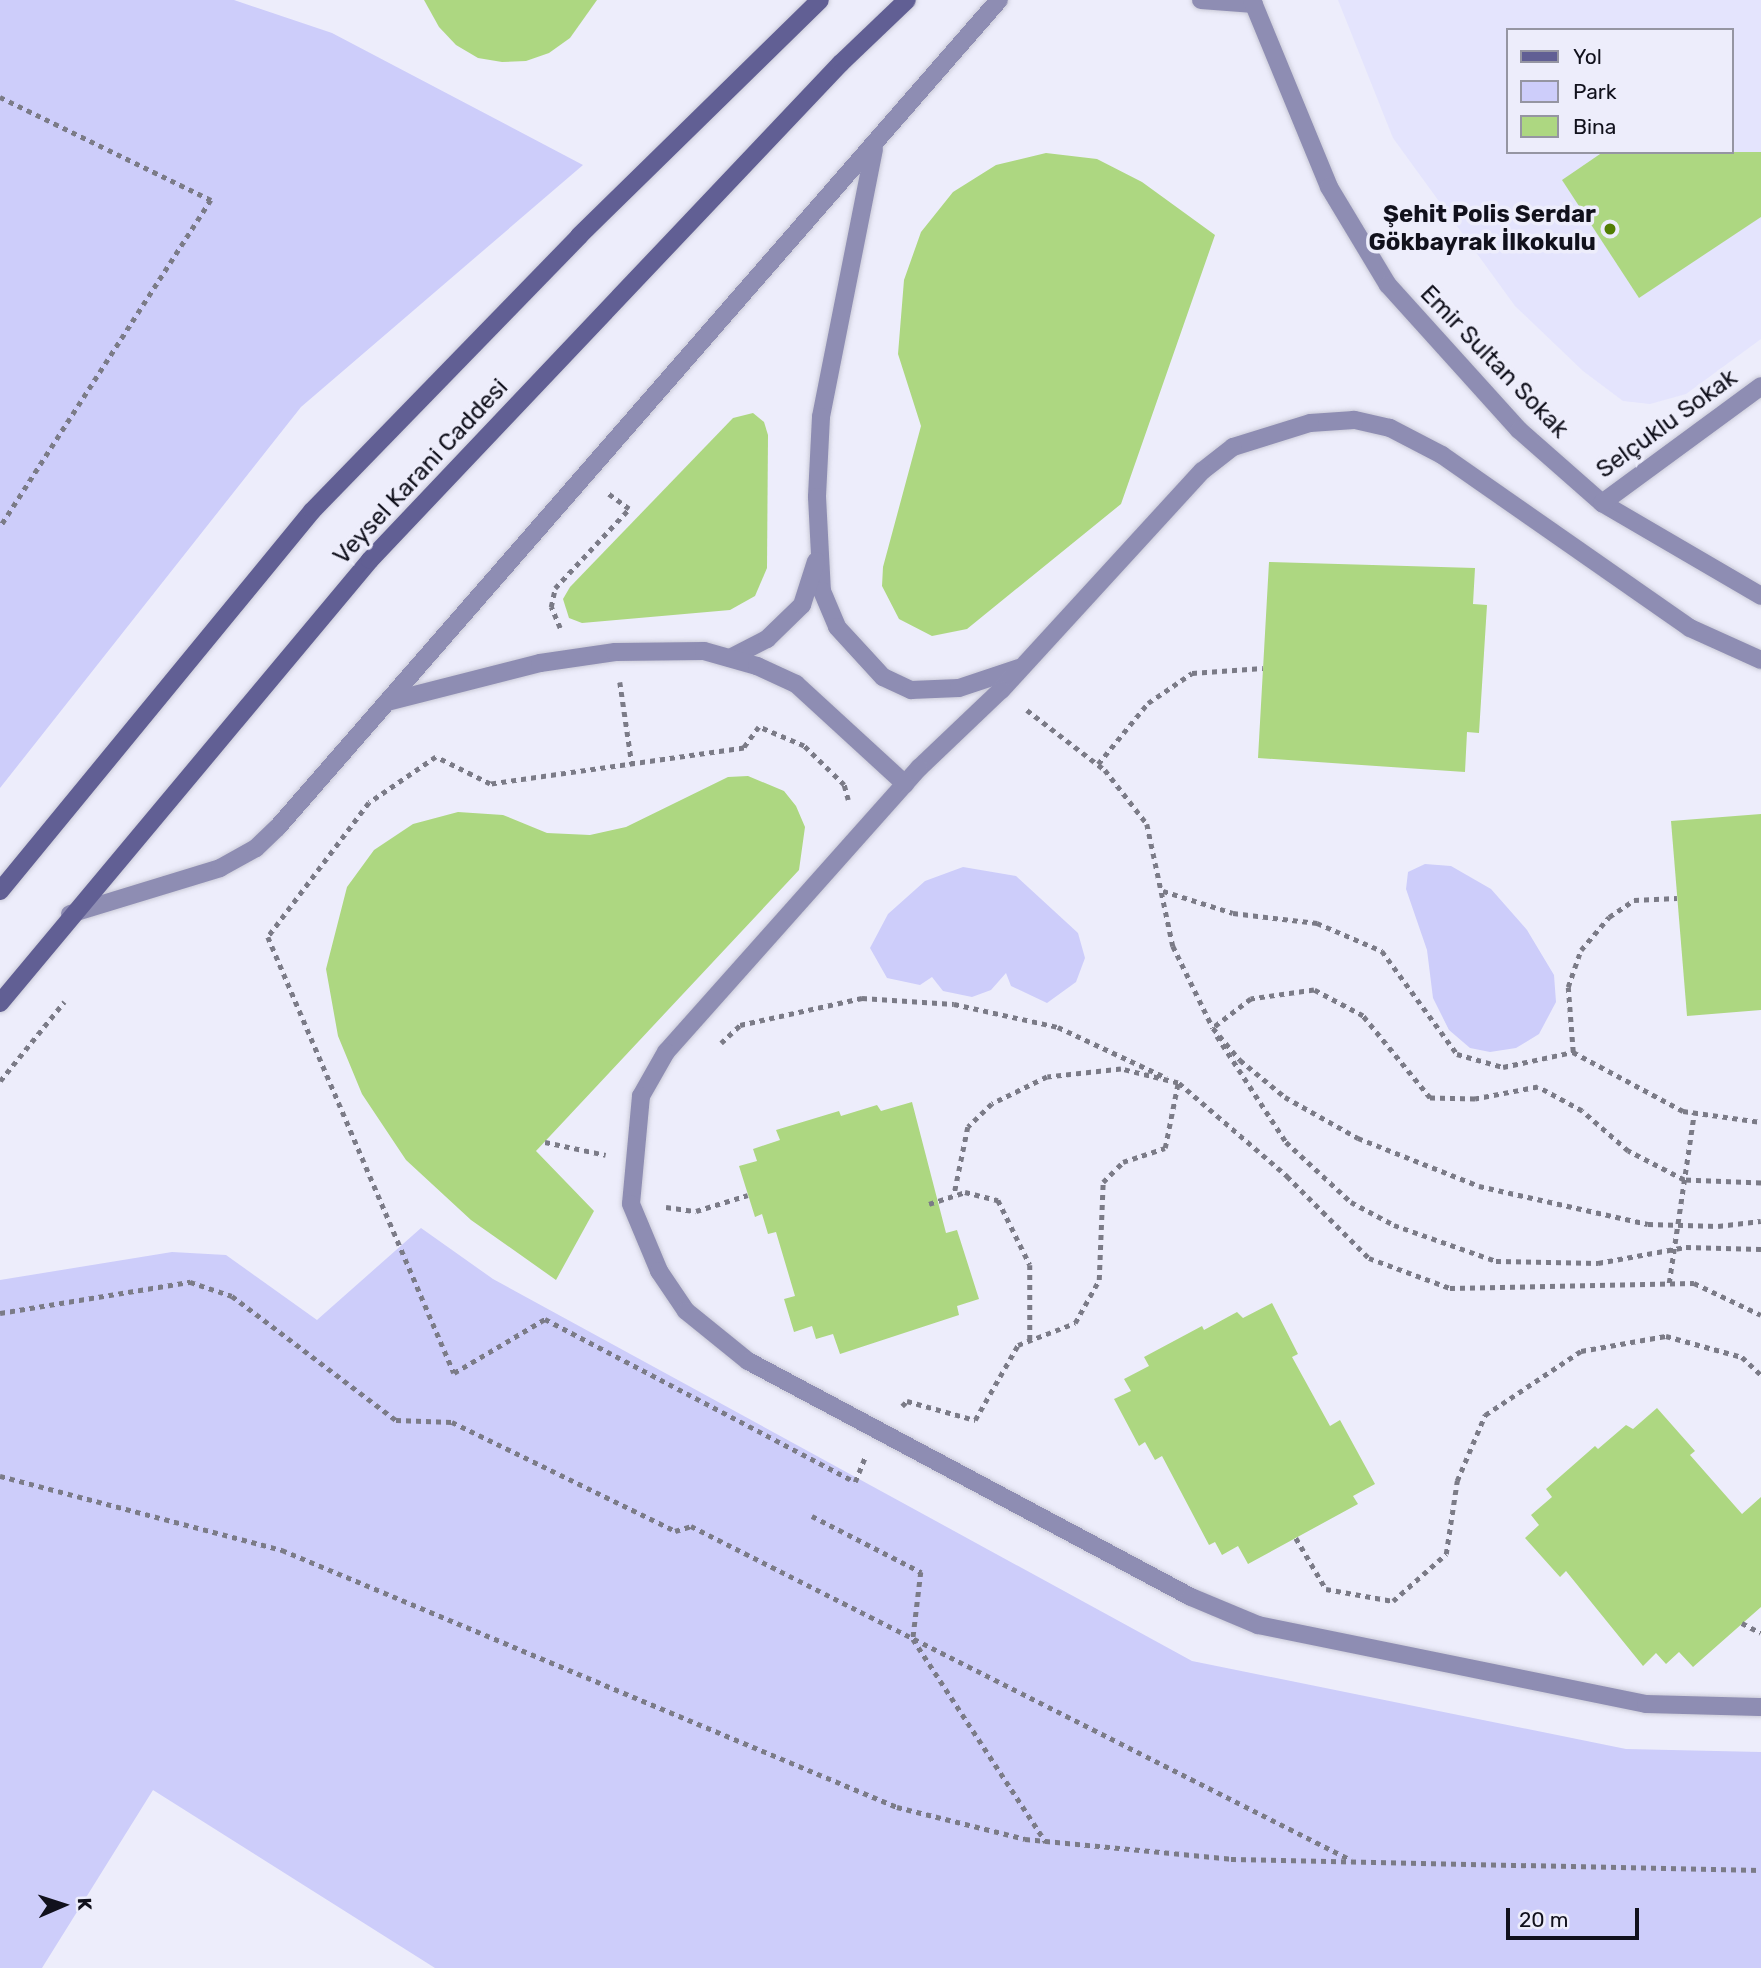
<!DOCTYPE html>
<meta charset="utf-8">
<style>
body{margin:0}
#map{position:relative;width:1761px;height:1968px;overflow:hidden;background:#ededfb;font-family:Rubik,sans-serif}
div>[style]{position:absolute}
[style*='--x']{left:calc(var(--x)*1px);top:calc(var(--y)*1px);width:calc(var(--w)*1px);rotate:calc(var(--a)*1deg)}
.built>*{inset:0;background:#e4e4fd}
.green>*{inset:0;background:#cdcdfa}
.building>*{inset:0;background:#add781}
.path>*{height:4.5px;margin-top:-2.25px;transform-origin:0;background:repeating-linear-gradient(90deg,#7b7b87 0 5px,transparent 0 10px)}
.roads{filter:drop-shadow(0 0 2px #cacad7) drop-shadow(0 0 2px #cacad7)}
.lane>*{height:18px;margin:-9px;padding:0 9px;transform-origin:9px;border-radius:9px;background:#8e8db3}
.street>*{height:18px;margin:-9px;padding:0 9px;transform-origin:9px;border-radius:9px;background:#8e8db3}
.secondary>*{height:18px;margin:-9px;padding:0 9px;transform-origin:9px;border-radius:9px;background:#615f94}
.dots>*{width:19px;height:19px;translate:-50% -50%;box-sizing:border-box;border:4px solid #ededfb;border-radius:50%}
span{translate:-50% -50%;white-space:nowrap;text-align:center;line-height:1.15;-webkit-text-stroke:7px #ededfb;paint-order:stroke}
.poi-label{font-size:24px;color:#11111c;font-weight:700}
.right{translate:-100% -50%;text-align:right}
.street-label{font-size:24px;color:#11111c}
.legend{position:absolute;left:1506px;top:28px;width:228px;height:126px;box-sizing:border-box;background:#ededfb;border:2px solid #9595a2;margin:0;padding:9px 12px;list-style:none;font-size:21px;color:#11111c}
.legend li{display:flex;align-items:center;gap:14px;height:35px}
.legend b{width:35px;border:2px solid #9595a2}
.north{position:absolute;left:28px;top:1870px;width:70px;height:70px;-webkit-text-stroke:5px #ededfb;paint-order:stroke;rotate:87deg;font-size:19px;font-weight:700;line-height:28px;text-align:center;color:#11111c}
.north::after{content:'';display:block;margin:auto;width:24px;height:32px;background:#11111c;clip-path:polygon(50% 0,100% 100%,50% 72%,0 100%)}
.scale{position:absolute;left:1506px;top:1908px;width:133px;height:32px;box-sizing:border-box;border:4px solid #11111c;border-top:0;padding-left:9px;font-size:21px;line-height:24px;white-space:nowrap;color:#11111c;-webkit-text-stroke:5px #ededfb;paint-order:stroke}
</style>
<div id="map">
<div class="built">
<i style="clip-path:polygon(evenodd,1338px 0,1761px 0,1761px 339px,1686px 394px,1650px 404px,1623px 401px,1583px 371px,1515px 306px,1393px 138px,1338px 0,1507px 30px,1731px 30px,1731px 152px,1507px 152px,1507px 30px)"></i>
</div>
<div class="green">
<i style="clip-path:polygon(0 0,234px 0,332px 33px,583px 165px,301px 407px,0 788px)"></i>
<i style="clip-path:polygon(1425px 864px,1451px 866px,1491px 889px,1527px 930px,1554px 975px,1556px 1002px,1539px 1034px,1516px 1048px,1490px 1052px,1470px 1048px,1449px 1030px,1433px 998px,1427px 950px,1406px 889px,1408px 872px)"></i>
<i style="clip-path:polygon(963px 867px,1016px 876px,1078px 933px,1085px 958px,1076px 982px,1047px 1003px,1011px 986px,1006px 973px,991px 990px,972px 997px,943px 991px,932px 977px,920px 985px,887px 978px,870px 948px,888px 914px,925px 881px)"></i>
<i style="clip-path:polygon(421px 1228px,493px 1279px,1192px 1661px,1626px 1749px,1761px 1752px,1761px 1968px,435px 1968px,153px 1790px,42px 1968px,0 1968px,0 1280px,172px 1252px,226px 1255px,317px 1320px)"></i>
</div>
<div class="building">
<i style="clip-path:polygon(424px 0,597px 0,570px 38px,549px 53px,526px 61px,502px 62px,478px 58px,456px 45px,439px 27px)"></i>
<i style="clip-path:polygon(1603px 152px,1761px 152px,1761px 217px,1639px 298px,1562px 180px)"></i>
<i style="clip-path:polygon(1046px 153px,1097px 159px,1142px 182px,1215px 235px,1121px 504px,967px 629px,932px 636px,899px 619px,882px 586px,883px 567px,921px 426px,898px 354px,904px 280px,921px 232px,953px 192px,996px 165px)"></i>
<i style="clip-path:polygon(753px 413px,764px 422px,768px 435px,767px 568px,755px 596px,730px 610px,582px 623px,569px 618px,563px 599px,570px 587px,733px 418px)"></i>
<i style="clip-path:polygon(1269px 562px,1475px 568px,1473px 604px,1487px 605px,1479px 733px,1467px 732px,1465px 772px,1258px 758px)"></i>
<i style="clip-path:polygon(748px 776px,784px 791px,796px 806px,805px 827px,799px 870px,536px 1151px,594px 1211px,556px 1280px,471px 1220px,406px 1160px,362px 1094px,338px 1036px,326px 969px,347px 887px,374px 850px,413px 824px,458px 812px,503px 815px,547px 833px,590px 835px,626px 827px,728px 777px)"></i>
<i style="clip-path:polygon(1761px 814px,1761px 1010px,1687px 1016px,1671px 821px)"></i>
<i style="clip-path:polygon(912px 1102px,946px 1233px,957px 1230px,979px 1299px,957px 1306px,959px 1315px,840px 1354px,833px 1334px,816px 1339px,812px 1326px,794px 1332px,784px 1299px,795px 1296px,776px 1232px,768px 1234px,762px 1214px,755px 1217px,739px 1166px,757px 1161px,753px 1149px,780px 1140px,776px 1130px,839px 1111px,841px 1116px,877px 1105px,881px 1111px)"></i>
<i style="clip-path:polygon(1272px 1303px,1298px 1354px,1292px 1357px,1330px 1426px,1340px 1420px,1375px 1484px,1353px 1496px,1358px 1504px,1248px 1564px,1238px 1546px,1222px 1555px,1215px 1542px,1209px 1545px,1162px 1456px,1155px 1460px,1145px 1442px,1139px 1446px,1114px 1399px,1131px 1391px,1124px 1379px,1149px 1366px,1144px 1357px,1202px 1326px,1204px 1330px,1237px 1312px,1243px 1318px)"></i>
<i style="clip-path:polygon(1657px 1408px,1695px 1451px,1690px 1455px,1742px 1514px,1761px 1497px,1761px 1607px,1693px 1667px,1679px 1652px,1666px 1664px,1656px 1653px,1643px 1666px,1566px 1571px,1560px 1577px,1525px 1538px,1539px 1525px,1531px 1515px,1552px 1497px,1546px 1489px,1595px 1446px,1598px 1449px,1626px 1425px,1633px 1429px)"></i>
</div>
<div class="path">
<i style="--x:0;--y:97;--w:235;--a:26"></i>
<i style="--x:211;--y:200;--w:389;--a:122.8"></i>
<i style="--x:560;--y:628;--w:23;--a:-113"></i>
<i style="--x:551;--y:607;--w:19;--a:-78"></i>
<i style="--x:555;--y:588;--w:108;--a:-46.9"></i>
<i style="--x:629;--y:509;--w:26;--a:-144"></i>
<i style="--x:620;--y:682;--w:83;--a:81.7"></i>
<i style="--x:1027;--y:710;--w:98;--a:37.6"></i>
<i style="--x:1105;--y:770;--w:68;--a:52.1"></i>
<i style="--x:1147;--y:824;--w:125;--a:78"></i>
<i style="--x:1173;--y:946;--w:91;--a:64"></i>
<i style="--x:1098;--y:764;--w:79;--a:-50.7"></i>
<i style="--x:1148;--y:703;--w:53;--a:-34.3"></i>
<i style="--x:1192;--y:673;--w:71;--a:-4"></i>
<i style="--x:848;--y:800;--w:16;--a:-105"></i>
<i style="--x:844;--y:785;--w:56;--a:-135.7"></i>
<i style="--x:804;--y:746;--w:49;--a:-157.1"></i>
<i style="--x:759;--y:727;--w:26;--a:126"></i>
<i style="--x:744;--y:748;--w:257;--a:171.9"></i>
<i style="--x:490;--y:784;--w:60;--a:-153.4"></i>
<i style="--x:436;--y:757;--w:81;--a:145.5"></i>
<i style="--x:369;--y:803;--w:168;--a:127"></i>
<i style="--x:268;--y:937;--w:474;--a:66.9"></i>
<i style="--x:454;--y:1373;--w:106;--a:-30.7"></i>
<i style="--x:545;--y:1319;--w:350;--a:27.7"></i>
<i style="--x:855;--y:1482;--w:27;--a:-68"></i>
<i style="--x:1163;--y:891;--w:73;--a:17.4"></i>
<i style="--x:1233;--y:913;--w:85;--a:6.8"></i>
<i style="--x:1317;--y:923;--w:71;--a:23.3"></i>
<i style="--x:1382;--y:951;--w:127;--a:53.9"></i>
<i style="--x:1457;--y:1054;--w:48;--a:15.8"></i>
<i style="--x:1503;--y:1067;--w:72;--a:-12.1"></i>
<i style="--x:1573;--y:1052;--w:125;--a:28.2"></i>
<i style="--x:1683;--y:1111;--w:79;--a:8"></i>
<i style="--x:1217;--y:1036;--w:126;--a:56.9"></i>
<i style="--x:1286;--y:1142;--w:88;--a:42.7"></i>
<i style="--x:1351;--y:1202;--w:49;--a:28.1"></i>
<i style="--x:1394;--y:1225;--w:108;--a:19.4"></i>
<i style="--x:1496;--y:1261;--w:102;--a:1.1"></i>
<i style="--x:1598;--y:1263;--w:89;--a:-10.3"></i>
<i style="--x:1686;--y:1247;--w:75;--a:1.5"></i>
<i style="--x:721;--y:1043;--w:26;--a:-43"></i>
<i style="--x:740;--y:1025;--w:125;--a:-12.5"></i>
<i style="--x:862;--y:998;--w:92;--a:3.7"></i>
<i style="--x:954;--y:1004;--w:107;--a:12.5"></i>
<i style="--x:1058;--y:1027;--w:120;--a:25.1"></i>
<i style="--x:1573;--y:1052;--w:65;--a:-94.4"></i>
<i style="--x:1568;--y:987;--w:39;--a:-71"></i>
<i style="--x:1581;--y:950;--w:43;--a:-49.7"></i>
<i style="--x:1609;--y:917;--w:30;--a:-34"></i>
<i style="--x:1634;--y:900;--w:43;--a:-2.7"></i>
<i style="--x:0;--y:1081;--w:102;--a:-51"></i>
<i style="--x:1179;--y:1083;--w:143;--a:40.7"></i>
<i style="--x:1287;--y:1176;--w:116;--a:45"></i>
<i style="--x:1369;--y:1258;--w:86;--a:20.3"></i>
<i style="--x:1450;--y:1288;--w:244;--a:-1.2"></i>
<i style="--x:1694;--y:1283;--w:74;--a:25.5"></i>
<i style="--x:545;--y:1142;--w:62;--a:12"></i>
<i style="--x:1761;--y:1183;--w:77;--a:-177.8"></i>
<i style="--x:1684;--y:1180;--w:63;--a:-152.6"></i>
<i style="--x:1628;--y:1151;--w:61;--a:-139"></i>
<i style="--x:1582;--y:1111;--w:50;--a:-151.4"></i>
<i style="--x:1538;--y:1087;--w:64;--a:169.2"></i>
<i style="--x:1475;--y:1099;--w:45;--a:-178.7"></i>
<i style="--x:1430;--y:1098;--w:106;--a:-129.3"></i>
<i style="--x:1363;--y:1016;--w:55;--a:-152"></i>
<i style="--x:1314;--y:990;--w:64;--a:171.9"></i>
<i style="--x:1251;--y:999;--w:48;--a:142.7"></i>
<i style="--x:1213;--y:1028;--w:42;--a:49.8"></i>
<i style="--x:1240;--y:1060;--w:58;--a:39.4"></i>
<i style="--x:1285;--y:1097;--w:84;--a:29.3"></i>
<i style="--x:1358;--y:1138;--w:130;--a:21.6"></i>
<i style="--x:1479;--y:1186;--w:173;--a:12.7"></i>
<i style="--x:1648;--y:1224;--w:70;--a:1.6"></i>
<i style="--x:1718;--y:1226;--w:43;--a:-6.6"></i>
<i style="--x:929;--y:1204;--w:38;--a:-18"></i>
<i style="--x:965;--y:1192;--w:34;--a:14"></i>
<i style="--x:998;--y:1200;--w:72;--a:63.8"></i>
<i style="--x:1030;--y:1265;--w:76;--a:90"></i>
<i style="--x:666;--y:1207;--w:30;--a:8"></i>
<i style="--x:696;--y:1211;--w:54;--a:-17.1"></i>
<i style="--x:1669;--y:1283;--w:172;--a:-81.6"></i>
<i style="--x:0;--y:1313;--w:193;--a:-9.3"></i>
<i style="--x:190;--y:1282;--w:44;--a:18.4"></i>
<i style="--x:232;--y:1296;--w:206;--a:37.1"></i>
<i style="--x:396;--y:1420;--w:56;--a:2"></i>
<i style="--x:452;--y:1422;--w:248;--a:26"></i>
<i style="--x:675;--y:1531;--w:17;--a:-17"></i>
<i style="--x:691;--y:1526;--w:740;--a:26.84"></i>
<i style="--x:902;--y:1406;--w:7;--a:-45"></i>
<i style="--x:907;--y:1401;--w:71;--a:15.6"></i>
<i style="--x:975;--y:1420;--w:86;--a:-60.2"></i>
<i style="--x:1018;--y:1345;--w:61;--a:-21.1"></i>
<i style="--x:1075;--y:1323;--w:49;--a:-60.8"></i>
<i style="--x:1099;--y:1280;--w:98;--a:-87.7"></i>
<i style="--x:1103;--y:1182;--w:28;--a:-45"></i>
<i style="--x:1123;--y:1162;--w:44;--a:-18.4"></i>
<i style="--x:1165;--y:1148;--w:66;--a:-78.7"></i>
<i style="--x:1178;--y:1083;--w:59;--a:-166.2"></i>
<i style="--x:1121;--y:1069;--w:74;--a:173.8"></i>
<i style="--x:1047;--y:1077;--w:61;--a:153.9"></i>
<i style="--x:992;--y:1104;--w:33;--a:136"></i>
<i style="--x:968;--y:1127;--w:70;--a:101.5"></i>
<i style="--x:0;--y:1476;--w:292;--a:14.7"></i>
<i style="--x:282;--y:1550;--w:667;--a:22.68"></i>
<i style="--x:897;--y:1807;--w:132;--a:14"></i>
<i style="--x:1025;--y:1839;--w:207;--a:5.5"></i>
<i style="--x:1231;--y:1859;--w:530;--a:1.19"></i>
<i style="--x:812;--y:1516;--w:123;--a:27.2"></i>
<i style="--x:921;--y:1572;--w:67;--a:96.8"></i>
<i style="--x:913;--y:1639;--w:243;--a:56.8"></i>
<i style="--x:1296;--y:1538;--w:59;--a:59.5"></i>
<i style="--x:1326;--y:1589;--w:68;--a:10.2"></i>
<i style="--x:1393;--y:1601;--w:71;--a:-41.6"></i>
<i style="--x:1446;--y:1554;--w:74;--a:-81.4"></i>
<i style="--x:1457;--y:1481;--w:72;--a:-67"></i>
<i style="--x:1485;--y:1415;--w:115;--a:-33.7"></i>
<i style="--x:1581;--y:1351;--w:86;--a:-10"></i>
<i style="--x:1666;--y:1336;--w:79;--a:15.4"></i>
<i style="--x:1742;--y:1357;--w:26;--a:43"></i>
<i style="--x:1742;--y:1623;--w:21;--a:28"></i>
</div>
<div class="roads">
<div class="lane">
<i style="--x:1201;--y:0;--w:53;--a:4.3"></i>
<i style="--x:874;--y:149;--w:273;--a:101.2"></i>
<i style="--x:821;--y:417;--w:80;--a:92.9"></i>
<i style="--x:817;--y:497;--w:94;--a:87"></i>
<i style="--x:822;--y:591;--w:39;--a:67"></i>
<i style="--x:837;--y:627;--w:68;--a:47.4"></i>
<i style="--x:883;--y:677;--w:31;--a:25"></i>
<i style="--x:911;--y:690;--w:48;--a:-2.4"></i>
<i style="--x:959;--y:688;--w:63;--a:-18.4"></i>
<i style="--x:730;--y:658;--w:42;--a:-27.2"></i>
<i style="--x:767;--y:639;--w:49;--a:-44.2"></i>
<i style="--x:802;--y:605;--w:46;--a:-72.3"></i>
<i style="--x:1761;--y:660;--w:78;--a:-155.7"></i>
<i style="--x:1690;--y:628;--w:302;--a:-145.1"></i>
<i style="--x:1442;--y:455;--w:59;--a:-152.6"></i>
<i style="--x:1390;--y:428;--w:37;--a:-167"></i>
<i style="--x:1354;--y:420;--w:44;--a:176.1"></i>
<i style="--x:1310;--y:423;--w:81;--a:162.7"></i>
<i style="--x:1233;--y:447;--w:39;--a:142"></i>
<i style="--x:1202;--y:471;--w:297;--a:132.5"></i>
<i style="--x:1001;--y:690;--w:113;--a:136.4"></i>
<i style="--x:919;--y:768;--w:380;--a:131.7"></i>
<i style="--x:666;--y:1052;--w:51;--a:119.6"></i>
<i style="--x:641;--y:1096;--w:108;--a:95.3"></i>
<i style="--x:631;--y:1204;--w:73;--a:67.3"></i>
<i style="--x:659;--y:1271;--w:48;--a:56"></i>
<i style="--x:686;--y:1311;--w:80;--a:38.9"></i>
<i style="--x:748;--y:1361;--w:502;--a:28.05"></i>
<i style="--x:1191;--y:1597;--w:73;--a:22.7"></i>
<i style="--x:1258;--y:1625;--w:396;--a:11.5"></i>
<i style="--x:1646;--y:1704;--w:115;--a:1.5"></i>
<i style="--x:387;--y:702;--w:158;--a:-14.3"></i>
<i style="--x:540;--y:663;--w:76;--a:-8.3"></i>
<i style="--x:615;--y:652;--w:89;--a:-0.6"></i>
<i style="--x:704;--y:651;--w:55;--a:15.8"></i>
<i style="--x:757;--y:666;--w:43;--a:24.8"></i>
<i style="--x:796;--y:684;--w:148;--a:42.5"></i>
<i style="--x:70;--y:914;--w:157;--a:-17"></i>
<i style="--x:220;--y:868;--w:41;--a:-29.1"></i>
<i style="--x:256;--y:848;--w:30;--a:-44"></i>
<i style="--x:278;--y:827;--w:1097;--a:-48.92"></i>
</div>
<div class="street">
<i style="--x:1252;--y:0;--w:202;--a:67.6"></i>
<i style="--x:1329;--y:187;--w:114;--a:59"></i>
<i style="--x:1388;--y:285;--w:195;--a:47.9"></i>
<i style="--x:1519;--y:430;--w:111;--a:41.3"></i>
<i style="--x:1602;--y:503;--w:184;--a:30.3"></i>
<i style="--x:1602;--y:503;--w:197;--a:-36.3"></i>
</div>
<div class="secondary">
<i style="--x:0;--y:891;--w:492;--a:-50.6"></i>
<i style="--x:312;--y:511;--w:383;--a:-45.8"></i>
<i style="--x:579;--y:236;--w:337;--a:-44.4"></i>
<i style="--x:0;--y:1003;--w:577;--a:-50.13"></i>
<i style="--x:370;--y:560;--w:685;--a:-46.54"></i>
<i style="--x:841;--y:63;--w:91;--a:-43.7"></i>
</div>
</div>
<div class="dots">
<i style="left:1610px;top:229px;background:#527e03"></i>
</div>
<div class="poi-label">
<span class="right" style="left:1596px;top:229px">Şehit Polis Serdar<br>Gökbayrak İlkokulu</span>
</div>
<div class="street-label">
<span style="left:1494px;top:362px;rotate:46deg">Emir Sultan Sokak</span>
<span style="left:1667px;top:424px;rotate:-36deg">Selçuklu Sokak</span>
<span style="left:421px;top:472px;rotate:-47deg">Veysel Karani Caddesi</span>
</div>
<ul class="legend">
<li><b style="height:9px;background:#615f94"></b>Yol</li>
<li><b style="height:19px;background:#cdcdfa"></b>Park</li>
<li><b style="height:19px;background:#add781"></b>Bina</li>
</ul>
<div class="north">K</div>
<div class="scale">20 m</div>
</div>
